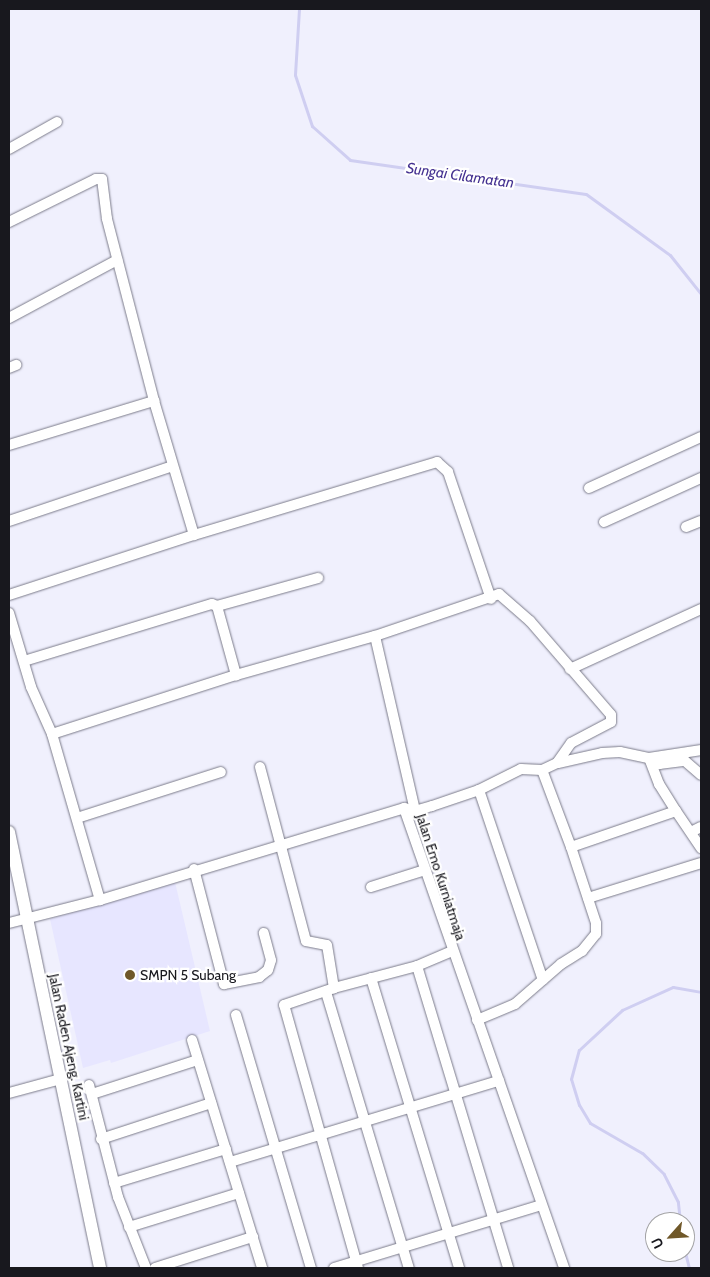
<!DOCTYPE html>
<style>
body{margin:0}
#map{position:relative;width:710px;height:1277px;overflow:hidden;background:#f0f0fd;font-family:Cabin,sans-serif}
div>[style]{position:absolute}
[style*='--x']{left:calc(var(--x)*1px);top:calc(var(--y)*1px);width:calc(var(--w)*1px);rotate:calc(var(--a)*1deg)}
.built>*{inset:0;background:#e7e6ff}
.stream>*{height:3px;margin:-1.5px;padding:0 1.5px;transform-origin:1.5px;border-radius:1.5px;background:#cfcef1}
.roads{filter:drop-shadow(0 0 1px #7b7b8a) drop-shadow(0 0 1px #7b7b8a)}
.minor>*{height:10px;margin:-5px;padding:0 5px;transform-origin:5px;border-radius:5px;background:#fff}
.major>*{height:12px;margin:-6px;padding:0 6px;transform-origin:6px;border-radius:6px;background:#fff}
.dots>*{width:14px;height:14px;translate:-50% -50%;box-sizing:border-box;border:2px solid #fff;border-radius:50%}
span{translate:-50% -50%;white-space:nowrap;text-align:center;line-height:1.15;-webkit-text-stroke:4.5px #fff;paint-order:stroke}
.street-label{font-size:14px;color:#18181e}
.poi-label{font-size:14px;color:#18181e}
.left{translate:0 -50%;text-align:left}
.water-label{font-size:15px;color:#453291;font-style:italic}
.frame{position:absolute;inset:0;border:10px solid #18181e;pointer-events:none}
.north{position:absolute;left:645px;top:1212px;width:50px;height:50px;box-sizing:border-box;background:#fff;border:1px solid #a3a3a5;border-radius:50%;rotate:244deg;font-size:14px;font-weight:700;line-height:20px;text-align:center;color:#18181e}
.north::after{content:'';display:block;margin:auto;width:18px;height:22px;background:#705829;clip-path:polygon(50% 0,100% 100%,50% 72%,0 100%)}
</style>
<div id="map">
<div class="built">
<i style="clip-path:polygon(175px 882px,210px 1031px,111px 1063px,110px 1060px,83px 1068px,50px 919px)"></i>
</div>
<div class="stream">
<i style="--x:299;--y:9;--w:66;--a:93.5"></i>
<i style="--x:295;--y:75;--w:54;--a:71.6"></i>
<i style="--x:312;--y:126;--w:51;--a:41.8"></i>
<i style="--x:350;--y:160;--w:238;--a:8.2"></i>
<i style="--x:586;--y:194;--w:104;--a:36"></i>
<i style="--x:670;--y:255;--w:50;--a:51.5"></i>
<i style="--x:680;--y:1222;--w:20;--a:-96"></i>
<i style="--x:678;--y:1202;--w:31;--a:-117"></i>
<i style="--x:664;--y:1174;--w:30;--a:-136"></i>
<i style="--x:642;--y:1153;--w:60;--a:-150"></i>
<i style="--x:590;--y:1123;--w:21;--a:-121"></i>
<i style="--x:579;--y:1105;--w:27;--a:-107"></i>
<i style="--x:571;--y:1079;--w:30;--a:-75"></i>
<i style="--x:579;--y:1050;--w:59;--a:-42.9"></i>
<i style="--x:622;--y:1010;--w:56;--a:-24.3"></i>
<i style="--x:673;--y:987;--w:28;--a:10"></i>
<i style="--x:685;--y:1252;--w:16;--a:76"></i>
</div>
<div class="roads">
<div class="minor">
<i style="--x:9;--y:149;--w:55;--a:-29.4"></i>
<i style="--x:9;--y:222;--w:97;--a:-26.3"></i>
<i style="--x:96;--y:179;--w:6;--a:0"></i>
<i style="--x:102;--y:179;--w:40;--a:82.9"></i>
<i style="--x:107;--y:219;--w:188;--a:75.5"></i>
<i style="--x:9;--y:318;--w:123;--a:-28.2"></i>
<i style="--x:9;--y:368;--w:8;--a:-23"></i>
<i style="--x:9;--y:445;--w:152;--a:-16.9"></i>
<i style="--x:154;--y:401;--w:140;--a:73.4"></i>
<i style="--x:589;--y:488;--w:123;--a:-24.5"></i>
<i style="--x:9;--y:521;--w:172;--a:-18.6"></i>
<i style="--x:604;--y:522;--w:107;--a:-24.4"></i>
<i style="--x:686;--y:527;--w:16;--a:-22"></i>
<i style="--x:9;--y:595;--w:194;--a:-18"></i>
<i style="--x:194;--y:535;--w:254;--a:-16.7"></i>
<i style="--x:437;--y:462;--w:15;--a:42"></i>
<i style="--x:448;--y:472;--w:134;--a:71.3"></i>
<i style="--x:217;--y:606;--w:105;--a:-15.5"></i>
<i style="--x:9;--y:613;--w:77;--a:73.4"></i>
<i style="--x:31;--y:687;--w:51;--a:65.9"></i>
<i style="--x:52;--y:734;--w:173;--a:73.9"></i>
<i style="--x:375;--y:636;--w:180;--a:77.1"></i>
<i style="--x:24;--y:661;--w:196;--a:-16.9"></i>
<i style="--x:212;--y:604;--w:5;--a:22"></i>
<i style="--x:217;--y:606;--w:72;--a:74.6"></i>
<i style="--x:570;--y:669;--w:144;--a:-24.6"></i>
<i style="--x:52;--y:734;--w:193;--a:-17.8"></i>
<i style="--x:236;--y:675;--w:144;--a:-15.7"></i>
<i style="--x:375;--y:636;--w:131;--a:-18.7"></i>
<i style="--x:499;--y:594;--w:41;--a:41.1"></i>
<i style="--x:530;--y:621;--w:124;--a:49.2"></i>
<i style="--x:611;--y:715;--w:7;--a:90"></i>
<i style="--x:611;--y:722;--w:45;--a:152.3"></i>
<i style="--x:571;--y:743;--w:24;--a:125"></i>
<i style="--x:557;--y:763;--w:17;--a:155"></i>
<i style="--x:542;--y:770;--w:21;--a:-177"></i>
<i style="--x:521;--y:769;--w:47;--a:153.4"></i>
<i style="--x:479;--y:790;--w:50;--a:161.2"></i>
<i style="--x:432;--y:806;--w:18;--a:164"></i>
<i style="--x:415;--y:811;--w:11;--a:-165"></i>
<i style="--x:649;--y:758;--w:28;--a:69"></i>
<i style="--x:659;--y:784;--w:32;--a:58"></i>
<i style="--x:649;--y:758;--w:12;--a:31"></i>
<i style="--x:659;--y:764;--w:26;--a:-7"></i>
<i style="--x:685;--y:761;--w:21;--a:41"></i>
<i style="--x:558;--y:763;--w:45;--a:-12.8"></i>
<i style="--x:602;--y:753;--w:18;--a:-3"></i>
<i style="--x:620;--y:752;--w:30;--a:12"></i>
<i style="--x:649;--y:758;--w:53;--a:-8.7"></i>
<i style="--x:260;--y:767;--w:180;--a:75.2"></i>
<i style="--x:306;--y:941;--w:21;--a:11"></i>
<i style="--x:327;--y:945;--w:44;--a:80.8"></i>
<i style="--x:479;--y:790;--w:200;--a:71.4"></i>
<i style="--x:77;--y:818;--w:151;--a:-17.7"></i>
<i style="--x:691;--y:832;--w:11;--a:-27"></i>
<i style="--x:571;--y:847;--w:111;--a:-18.9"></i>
<i style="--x:676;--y:811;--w:45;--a:56"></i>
<i style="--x:194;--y:869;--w:119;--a:75.4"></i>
<i style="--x:224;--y:984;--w:36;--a:-11"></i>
<i style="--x:259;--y:977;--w:11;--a:-38"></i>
<i style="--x:268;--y:970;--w:10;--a:-73"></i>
<i style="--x:271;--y:960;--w:28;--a:-105"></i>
<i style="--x:371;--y:887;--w:57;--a:-17.5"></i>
<i style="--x:588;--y:898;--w:118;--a:-17.2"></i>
<i style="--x:9;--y:923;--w:94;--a:-14.2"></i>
<i style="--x:100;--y:900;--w:318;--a:-16.8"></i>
<i style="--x:404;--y:808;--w:487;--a:70.8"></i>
<i style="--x:417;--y:966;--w:315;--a:73.2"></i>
<i style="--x:371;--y:978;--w:303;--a:73.1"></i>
<i style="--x:326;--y:992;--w:288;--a:73.3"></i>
<i style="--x:236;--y:1015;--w:264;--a:73.5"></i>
<i style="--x:477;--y:1020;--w:41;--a:-22.8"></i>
<i style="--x:515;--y:1004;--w:61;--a:-41"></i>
<i style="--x:561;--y:964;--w:25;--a:-32"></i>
<i style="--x:582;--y:951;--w:22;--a:-51"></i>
<i style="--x:596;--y:934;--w:11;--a:-90"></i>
<i style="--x:596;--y:923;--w:80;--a:-108.2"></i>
<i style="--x:571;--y:847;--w:82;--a:-110.6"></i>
<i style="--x:192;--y:1040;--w:239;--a:72.9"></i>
<i style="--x:89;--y:1085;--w:116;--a:75.5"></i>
<i style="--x:118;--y:1197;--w:76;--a:68.5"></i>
<i style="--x:9;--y:1093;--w:54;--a:-15.1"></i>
<i style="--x:92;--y:1094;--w:111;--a:-17.8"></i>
<i style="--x:101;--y:1139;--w:116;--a:-18.1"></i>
<i style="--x:230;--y:1162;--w:281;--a:-16.8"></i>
<i style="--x:114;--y:1183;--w:117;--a:-16.9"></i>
<i style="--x:129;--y:1227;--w:115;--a:-17.2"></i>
<i style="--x:155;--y:1268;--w:103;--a:-17.6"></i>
<i style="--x:334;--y:1268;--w:216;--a:-16.9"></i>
<i style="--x:358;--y:1268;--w:273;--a:-105.7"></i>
<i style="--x:284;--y:1005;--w:53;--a:-18.8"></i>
<i style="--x:334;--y:988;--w:86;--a:-14.8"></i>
<i style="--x:417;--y:966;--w:38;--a:-23"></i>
</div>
<div class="major">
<i style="--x:9;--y:832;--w:445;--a:78.2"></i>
</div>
</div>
<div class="dots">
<i style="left:130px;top:975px;background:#705829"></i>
</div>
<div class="street-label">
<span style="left:441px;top:877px;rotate:72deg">Jalan Emo Kurniatmaja</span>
<span style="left:69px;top:1047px;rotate:78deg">Jalan Raden Ajeng. Kartini</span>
</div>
<div class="poi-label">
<span class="left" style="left:140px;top:975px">SMPN 5 Subang</span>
</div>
<div class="water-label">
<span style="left:460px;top:176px;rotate:8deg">Sungai Cilamatan</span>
</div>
<div class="frame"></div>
<div class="north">U</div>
</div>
